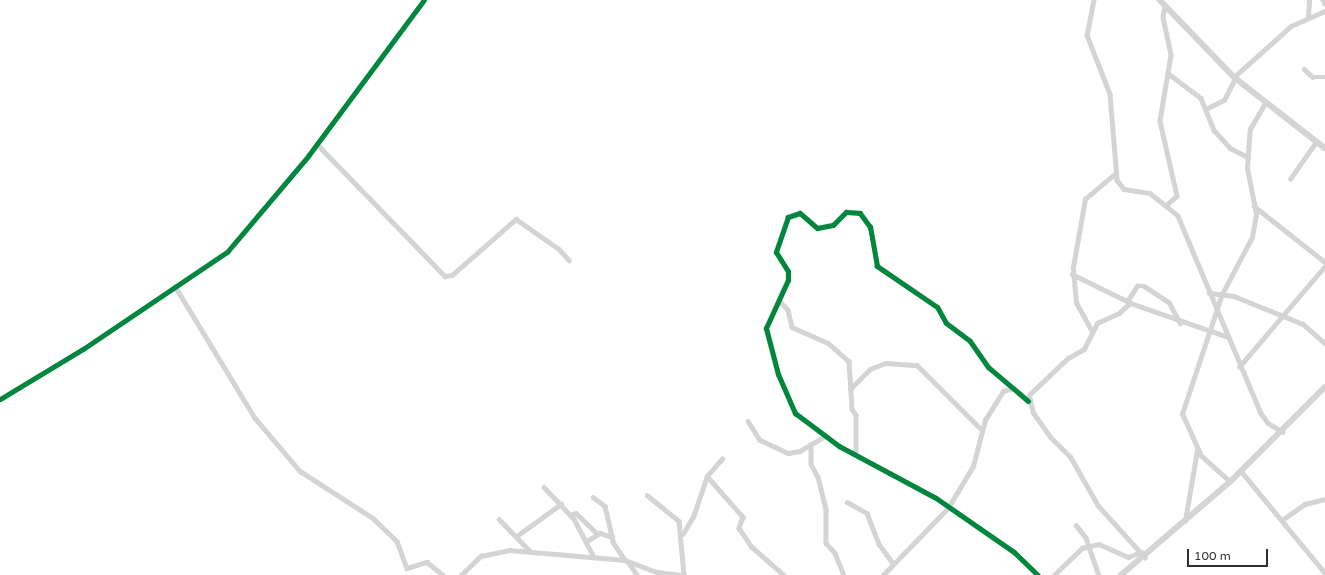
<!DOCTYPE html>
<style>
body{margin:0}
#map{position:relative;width:1325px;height:575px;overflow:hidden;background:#fff;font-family:"Varela Round",sans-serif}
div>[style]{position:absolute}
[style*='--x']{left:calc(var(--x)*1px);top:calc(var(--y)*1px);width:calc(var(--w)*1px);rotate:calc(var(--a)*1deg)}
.minor>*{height:4.5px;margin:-2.25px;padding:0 2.25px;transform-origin:2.25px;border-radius:2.25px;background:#d4d4d4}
.tertiary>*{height:5.5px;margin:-2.75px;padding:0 2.75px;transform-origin:2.75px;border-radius:2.75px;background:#d4d4d4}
.cycleway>*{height:5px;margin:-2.5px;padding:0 2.5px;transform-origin:2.5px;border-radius:2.5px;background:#00873e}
span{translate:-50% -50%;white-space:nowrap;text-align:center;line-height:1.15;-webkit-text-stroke:4px #fff;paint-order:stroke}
.scale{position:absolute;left:1187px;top:549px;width:81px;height:18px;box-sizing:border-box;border:2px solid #303030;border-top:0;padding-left:5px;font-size:12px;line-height:14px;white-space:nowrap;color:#303030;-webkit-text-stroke:3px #fff;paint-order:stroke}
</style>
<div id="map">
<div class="minor">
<i style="--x:1094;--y:0;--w:36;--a:101"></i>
<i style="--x:1087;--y:35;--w:63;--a:68.7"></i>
<i style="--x:1110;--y:94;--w:86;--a:85.3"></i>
<i style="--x:1117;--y:180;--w:11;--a:52"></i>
<i style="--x:1124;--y:189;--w:26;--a:9"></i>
<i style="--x:1150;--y:193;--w:36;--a:39"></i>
<i style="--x:1178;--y:216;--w:214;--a:67.2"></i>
<i style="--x:1261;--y:413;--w:12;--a:55"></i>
<i style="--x:1268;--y:423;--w:17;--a:31"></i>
<i style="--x:1323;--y:0;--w:4;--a:63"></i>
<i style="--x:1165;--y:6;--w:11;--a:100"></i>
<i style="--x:1163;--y:17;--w:39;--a:78"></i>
<i style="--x:1171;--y:55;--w:67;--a:99.5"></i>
<i style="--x:1160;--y:121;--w:77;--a:77.2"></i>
<i style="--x:1177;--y:196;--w:13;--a:138"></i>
<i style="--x:1308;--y:16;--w:16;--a:-86"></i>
<i style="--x:1304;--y:69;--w:12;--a:42"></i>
<i style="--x:1313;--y:77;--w:12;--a:0"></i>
<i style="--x:1169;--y:74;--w:40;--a:37"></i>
<i style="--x:1201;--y:98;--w:35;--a:68"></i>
<i style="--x:1214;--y:130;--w:24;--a:48"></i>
<i style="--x:1230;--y:148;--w:20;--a:27"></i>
<i style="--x:1234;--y:77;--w:76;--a:-41.8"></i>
<i style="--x:1291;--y:26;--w:37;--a:-24"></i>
<i style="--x:1206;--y:109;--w:20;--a:-27"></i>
<i style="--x:1224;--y:100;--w:25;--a:-63"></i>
<i style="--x:317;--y:144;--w:184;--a:45.9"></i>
<i style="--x:445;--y:276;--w:7;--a:-8"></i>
<i style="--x:452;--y:275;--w:85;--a:-41.2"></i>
<i style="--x:516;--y:219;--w:52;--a:34.9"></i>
<i style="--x:559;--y:249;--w:15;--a:48"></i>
<i style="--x:1290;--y:179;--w:45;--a:-54.9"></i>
<i style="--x:1254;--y:206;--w:90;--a:38.3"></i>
<i style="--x:1072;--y:274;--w:64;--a:26.2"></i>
<i style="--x:175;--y:286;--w:154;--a:58.8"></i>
<i style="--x:255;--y:418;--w:70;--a:49.7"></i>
<i style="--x:300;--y:471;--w:87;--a:32.8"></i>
<i style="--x:373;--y:518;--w:33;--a:44"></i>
<i style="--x:397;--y:541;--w:29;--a:70"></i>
<i style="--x:407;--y:568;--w:21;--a:-17"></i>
<i style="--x:427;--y:562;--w:21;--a:39"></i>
<i style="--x:1209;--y:293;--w:25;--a:7"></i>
<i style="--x:1234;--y:296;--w:74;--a:22.1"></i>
<i style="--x:1303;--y:324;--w:29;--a:41"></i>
<i style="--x:779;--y:300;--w:13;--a:48"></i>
<i style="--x:788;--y:310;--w:17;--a:77"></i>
<i style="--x:792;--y:327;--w:39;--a:24"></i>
<i style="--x:828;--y:343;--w:28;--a:41"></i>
<i style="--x:849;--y:361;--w:48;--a:86.4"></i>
<i style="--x:852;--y:409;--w:7;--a:56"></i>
<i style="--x:856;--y:415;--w:38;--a:90"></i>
<i style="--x:1128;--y:300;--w:17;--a:-57"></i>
<i style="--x:1137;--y:286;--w:7;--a:0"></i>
<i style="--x:1144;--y:286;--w:30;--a:33"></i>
<i style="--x:1169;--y:302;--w:24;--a:62"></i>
<i style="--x:1091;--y:330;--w:31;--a:-119"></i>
<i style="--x:1076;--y:303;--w:36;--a:-95"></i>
<i style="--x:1073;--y:267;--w:69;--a:-80"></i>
<i style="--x:1085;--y:199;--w:38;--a:-40"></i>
<i style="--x:1239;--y:367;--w:133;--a:-49.6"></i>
<i style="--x:850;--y:389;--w:28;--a:-45"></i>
<i style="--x:870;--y:369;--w:17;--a:-21"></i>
<i style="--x:886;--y:363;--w:31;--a:4"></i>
<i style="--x:917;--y:365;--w:92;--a:45"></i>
<i style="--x:0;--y:399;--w:97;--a:-31.1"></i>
<i style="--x:83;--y:349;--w:174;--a:-34"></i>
<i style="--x:227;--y:252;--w:126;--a:-49.8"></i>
<i style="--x:308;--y:156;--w:194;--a:-53.4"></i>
<i style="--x:1028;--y:401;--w:52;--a:-139.6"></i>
<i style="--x:988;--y:367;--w:32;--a:-125"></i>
<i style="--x:970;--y:341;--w:30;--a:-143"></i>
<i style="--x:946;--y:323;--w:18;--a:-119"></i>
<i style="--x:937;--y:307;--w:73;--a:-145.7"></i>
<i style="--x:877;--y:266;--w:40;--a:-100"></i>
<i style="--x:870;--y:227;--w:17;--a:-126"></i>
<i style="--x:860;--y:213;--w:14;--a:-176"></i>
<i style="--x:846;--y:212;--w:18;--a:135"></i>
<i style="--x:833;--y:225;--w:16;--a:169"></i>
<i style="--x:817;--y:228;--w:23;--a:-139"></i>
<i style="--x:800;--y:213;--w:13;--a:162"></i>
<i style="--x:788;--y:217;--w:37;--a:109"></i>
<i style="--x:776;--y:252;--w:22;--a:58"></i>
<i style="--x:788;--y:271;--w:9;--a:90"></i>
<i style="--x:788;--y:280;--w:53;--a:114.6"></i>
<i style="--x:766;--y:328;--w:48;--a:75.4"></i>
<i style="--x:778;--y:374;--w:43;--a:66.4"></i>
<i style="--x:795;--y:413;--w:55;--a:36.9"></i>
<i style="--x:839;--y:446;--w:110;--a:28.2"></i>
<i style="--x:936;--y:498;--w:95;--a:34.7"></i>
<i style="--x:1014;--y:552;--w:33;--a:44"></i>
<i style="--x:748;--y:421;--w:22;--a:58"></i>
<i style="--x:760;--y:440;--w:31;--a:25"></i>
<i style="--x:788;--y:453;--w:12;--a:-9"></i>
<i style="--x:800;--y:451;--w:29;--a:-31"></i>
<i style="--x:811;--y:444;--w:20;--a:90"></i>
<i style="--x:811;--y:464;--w:15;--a:62"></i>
<i style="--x:818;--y:477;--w:34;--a:76"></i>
<i style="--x:826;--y:510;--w:33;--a:90"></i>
<i style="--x:826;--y:543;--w:13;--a:48"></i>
<i style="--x:835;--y:553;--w:24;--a:68"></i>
<i style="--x:1241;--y:471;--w:132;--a:50.5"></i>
<i style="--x:707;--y:476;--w:55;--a:48.7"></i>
<i style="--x:743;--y:517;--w:12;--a:110"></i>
<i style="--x:739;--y:528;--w:23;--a:56"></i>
<i style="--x:752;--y:547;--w:43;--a:41.2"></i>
<i style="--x:1230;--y:482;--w:39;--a:-138"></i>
<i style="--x:1201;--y:456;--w:46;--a:-114.3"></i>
<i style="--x:1182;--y:414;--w:126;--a:-71.6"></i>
<i style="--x:1222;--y:294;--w:64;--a:-62.2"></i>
<i style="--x:1252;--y:237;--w:23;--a:-80"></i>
<i style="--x:1256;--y:214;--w:47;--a:-101.1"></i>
<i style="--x:1247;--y:168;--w:39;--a:-86"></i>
<i style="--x:1250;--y:129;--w:30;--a:-60"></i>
<i style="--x:544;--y:487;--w:44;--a:46.8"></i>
<i style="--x:574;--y:519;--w:43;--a:62.2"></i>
<i style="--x:647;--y:495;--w:41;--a:39.1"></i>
<i style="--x:679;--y:521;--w:54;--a:84.7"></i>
<i style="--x:593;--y:497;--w:15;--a:37"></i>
<i style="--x:605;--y:506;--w:37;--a:77"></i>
<i style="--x:613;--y:542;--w:22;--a:56"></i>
<i style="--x:847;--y:502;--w:23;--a:29"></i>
<i style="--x:867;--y:513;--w:33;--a:69"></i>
<i style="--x:879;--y:544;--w:24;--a:54"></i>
<i style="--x:570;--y:515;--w:6;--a:-18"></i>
<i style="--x:576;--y:513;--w:30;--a:44"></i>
<i style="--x:499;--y:519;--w:43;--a:45.9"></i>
<i style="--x:1282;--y:520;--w:28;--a:-35"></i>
<i style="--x:1305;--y:504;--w:21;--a:-14"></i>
<i style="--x:1185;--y:521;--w:72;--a:-80.4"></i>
<i style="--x:1076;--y:525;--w:16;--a:52"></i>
<i style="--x:1086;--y:538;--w:39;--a:71"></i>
<i style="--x:683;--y:534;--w:20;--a:-60"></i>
<i style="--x:693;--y:517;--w:43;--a:-71.1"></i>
<i style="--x:707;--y:476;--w:23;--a:-49"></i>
<i style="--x:518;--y:535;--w:53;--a:-35.8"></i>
<i style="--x:587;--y:541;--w:15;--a:-32"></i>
<i style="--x:600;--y:533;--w:13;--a:18"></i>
<i style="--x:1145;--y:558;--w:70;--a:-132.1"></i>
<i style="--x:1098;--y:506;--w:56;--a:-119.7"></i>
<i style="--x:1070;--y:457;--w:28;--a:-135"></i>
<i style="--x:1050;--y:437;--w:29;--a:-125"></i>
<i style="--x:1033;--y:413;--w:18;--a:-103"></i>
<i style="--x:1029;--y:395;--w:54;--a:-43.5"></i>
<i style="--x:1068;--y:358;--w:18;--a:-29"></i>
<i style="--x:1084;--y:349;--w:29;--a:-63"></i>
<i style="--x:1097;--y:323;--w:24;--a:-24"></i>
<i style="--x:1119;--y:313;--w:15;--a:-42"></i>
<i style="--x:1130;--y:303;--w:104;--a:19.1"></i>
<i style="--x:629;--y:563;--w:14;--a:56"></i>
<i style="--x:461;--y:575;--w:28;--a:-44"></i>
<i style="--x:481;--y:556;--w:29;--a:-12"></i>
<i style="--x:509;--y:550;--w:116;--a:4.9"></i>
<i style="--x:625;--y:560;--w:34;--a:21"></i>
<i style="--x:657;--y:572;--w:24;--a:7"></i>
<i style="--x:883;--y:575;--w:93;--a:-45.9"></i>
<i style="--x:948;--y:508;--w:49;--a:-59.2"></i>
<i style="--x:973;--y:466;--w:48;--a:-75.4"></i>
<i style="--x:985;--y:420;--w:34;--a:-58"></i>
<i style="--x:1003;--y:391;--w:11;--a:-15"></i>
<i style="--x:1054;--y:575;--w:39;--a:-44"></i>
<i style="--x:1082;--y:548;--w:17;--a:-13"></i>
<i style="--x:1099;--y:544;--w:32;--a:24"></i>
<i style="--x:1128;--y:557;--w:14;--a:-21"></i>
</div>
<div class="tertiary">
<i style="--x:1160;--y:0;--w:107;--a:46.1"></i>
<i style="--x:1234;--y:77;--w:115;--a:38"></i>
<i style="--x:1121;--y:575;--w:143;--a:-40.5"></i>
<i style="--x:1230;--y:482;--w:134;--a:-45"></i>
</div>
<div class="cycleway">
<i style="--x:0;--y:399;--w:97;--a:-31.1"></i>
<i style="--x:83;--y:349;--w:174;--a:-34"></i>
<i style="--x:227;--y:252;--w:126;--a:-49.8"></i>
<i style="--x:308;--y:156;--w:194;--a:-53.4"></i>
<i style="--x:1028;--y:401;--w:52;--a:-139.6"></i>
<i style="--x:988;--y:367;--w:32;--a:-125"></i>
<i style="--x:970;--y:341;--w:30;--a:-143"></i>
<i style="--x:946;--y:323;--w:18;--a:-119"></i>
<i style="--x:937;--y:307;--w:73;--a:-145.7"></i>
<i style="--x:877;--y:266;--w:40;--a:-100"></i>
<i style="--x:870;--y:227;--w:17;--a:-126"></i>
<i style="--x:860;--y:213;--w:14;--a:-176"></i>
<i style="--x:846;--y:212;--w:18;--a:135"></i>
<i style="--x:833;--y:225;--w:16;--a:169"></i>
<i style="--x:817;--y:228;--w:23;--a:-139"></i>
<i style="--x:800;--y:213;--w:13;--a:162"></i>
<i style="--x:788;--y:217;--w:37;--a:109"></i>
<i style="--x:776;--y:252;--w:22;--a:58"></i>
<i style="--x:788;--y:271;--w:9;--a:90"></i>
<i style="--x:788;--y:280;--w:53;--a:114.6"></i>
<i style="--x:766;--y:328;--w:48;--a:75.4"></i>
<i style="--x:778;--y:374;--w:43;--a:66.4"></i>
<i style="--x:795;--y:413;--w:55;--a:36.9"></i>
<i style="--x:839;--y:446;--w:110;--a:28.2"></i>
<i style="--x:936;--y:498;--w:95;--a:34.7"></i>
<i style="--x:1014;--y:552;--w:33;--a:44"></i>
</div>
<div class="scale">100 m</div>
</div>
